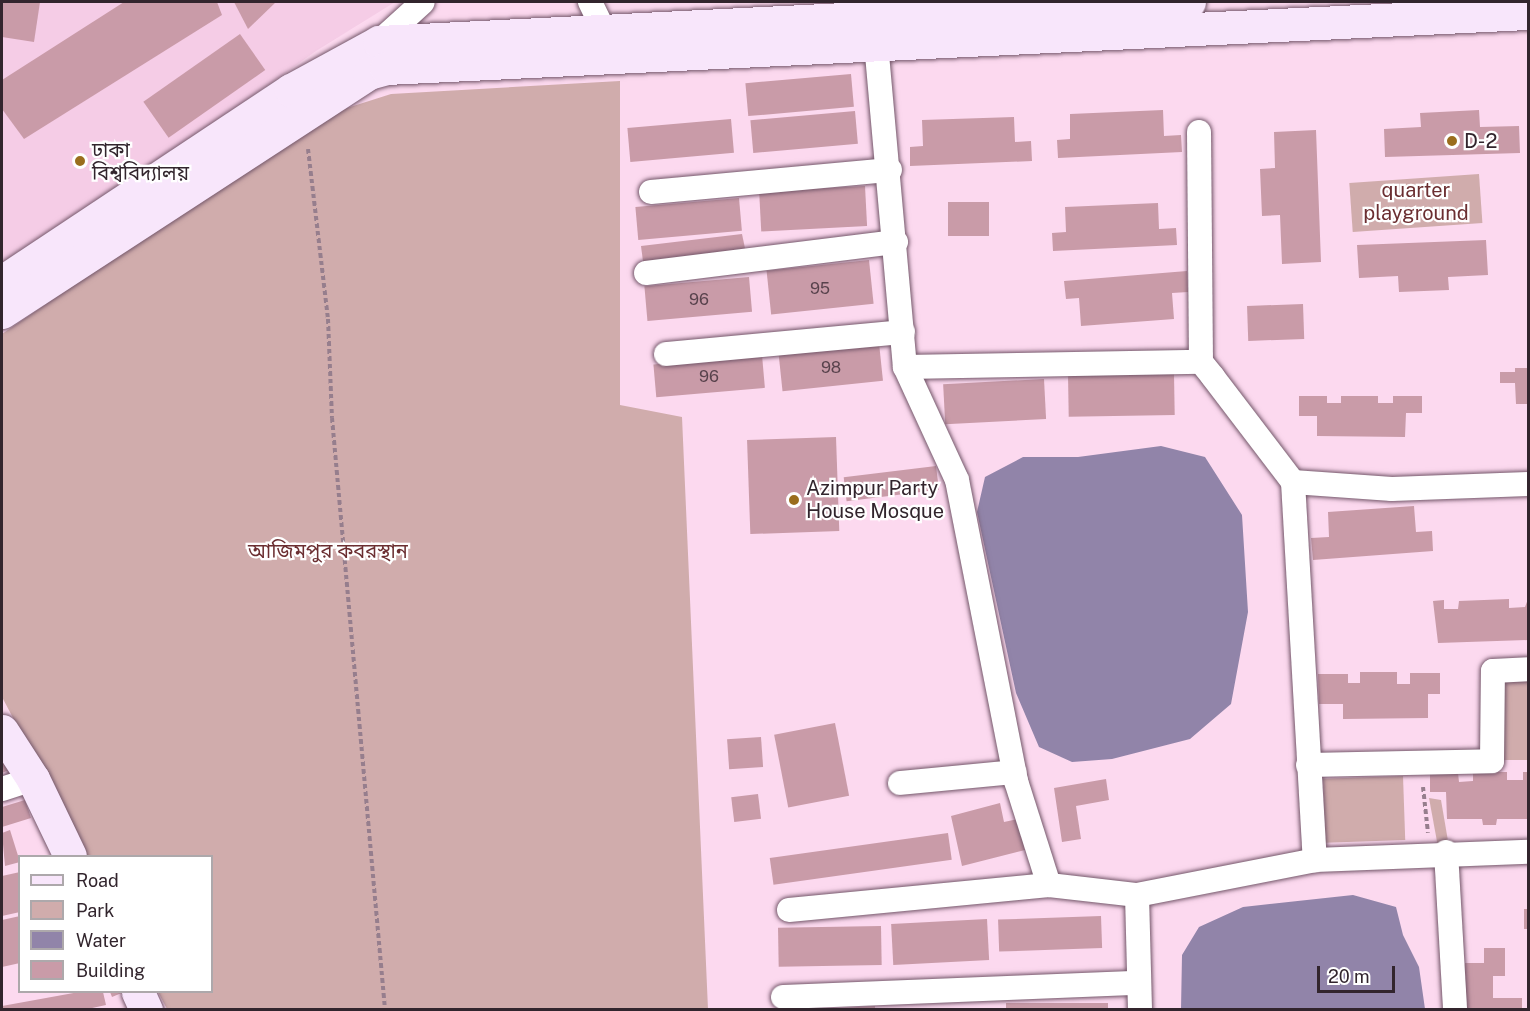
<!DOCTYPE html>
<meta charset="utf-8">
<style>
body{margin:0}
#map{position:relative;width:1530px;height:1011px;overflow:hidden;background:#fcd9ef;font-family:"Public Sans","Noto Sans Bengali",sans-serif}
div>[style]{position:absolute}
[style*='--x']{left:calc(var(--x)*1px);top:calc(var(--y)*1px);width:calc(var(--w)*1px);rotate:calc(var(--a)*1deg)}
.built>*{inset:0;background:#f5cce6}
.green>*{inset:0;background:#d0acac;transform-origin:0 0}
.water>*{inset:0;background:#9184a9}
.building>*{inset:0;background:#c99ba8;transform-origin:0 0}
.path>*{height:4px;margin-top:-2px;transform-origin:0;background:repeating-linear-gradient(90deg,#967e8d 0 4.5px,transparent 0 7.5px)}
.roads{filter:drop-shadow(0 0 2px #74576a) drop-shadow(0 0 2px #74576a)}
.street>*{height:24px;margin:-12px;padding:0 12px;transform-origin:12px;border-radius:12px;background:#fff}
.secondary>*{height:33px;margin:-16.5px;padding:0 16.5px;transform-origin:16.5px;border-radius:16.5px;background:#f8e6fb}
.dots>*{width:16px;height:16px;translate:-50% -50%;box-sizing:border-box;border:3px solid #fff;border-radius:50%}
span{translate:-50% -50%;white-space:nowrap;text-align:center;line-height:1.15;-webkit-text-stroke:4.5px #fff;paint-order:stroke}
.number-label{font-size:16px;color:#58424c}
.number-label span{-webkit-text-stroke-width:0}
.poi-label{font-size:20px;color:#32252d}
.left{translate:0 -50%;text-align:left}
.park-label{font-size:20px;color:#6b2e31}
.frame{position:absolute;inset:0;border:3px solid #32252d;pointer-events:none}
.legend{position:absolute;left:18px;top:855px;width:195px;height:138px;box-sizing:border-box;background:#fff;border:2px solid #ada8ab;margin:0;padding:8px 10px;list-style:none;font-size:18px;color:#32252d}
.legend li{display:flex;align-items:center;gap:12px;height:30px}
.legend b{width:30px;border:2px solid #ada8ab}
.scale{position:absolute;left:1317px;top:966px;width:78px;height:27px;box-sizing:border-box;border:3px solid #32252d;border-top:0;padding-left:8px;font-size:18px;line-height:21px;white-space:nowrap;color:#32252d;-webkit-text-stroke:4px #fff;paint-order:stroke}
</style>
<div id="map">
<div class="built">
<i style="clip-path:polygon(2px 2px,395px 2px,316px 51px,2px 272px)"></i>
</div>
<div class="green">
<i style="clip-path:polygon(620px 81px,620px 405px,682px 417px,708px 1009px,167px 1009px,158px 992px,212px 992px,212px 856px,86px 856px,2px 697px,2px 334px,325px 115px,391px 94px)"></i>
<i style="left:1479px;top:174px;width:49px;height:130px;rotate:86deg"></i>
<i style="left:1528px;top:674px;width:86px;height:29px;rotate:90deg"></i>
<i style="left:1403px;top:776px;width:64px;height:80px;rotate:88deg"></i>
<i style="clip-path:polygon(1429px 798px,1441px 800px,1448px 841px,1438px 847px)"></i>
</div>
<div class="water">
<i style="clip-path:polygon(1161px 446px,1205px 457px,1242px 515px,1248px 612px,1231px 704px,1190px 739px,1112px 759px,1072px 762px,1039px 747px,1016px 693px,977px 512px,985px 477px,1023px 457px,1078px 457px)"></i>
<i style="clip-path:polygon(1353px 895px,1396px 907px,1403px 935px,1419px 967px,1425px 1009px,1181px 1009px,1182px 955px,1199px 927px,1243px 907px)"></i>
</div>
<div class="building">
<i style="clip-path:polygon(2px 2px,40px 2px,34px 42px,2px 37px)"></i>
<i style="clip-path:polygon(124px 2px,217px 2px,222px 15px,24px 139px,2px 109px,2px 80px)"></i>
<i style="clip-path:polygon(234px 2px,276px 2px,248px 29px)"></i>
<i style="left:240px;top:34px;width:44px;height:118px;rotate:55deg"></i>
<i style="left:851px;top:74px;width:33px;height:106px;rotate:85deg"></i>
<i style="clip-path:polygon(1163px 110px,1164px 136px,1181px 135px,1182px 152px,1058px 158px,1057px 140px,1070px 139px,1070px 114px)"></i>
<i style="clip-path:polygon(1479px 110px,1480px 127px,1519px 126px,1520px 153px,1385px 157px,1384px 129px,1421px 127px,1420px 113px)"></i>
<i style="left:855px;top:111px;width:33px;height:105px;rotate:85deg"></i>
<i style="clip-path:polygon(1014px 117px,1015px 142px,1031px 141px,1032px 161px,910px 166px,910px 147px,923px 146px,922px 120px)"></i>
<i style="left:731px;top:119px;width:34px;height:104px;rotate:85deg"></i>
<i style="clip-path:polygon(1316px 130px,1321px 262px,1282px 264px,1280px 215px,1262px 216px,1260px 169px,1275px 168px,1274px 132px)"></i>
<i style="left:865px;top:186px;width:40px;height:106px;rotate:87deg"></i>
<i style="left:739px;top:198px;width:33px;height:104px;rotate:85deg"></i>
<i style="left:948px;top:202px;width:41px;height:34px"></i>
<i style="clip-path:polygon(1158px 203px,1159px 229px,1176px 228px,1177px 245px,1053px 251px,1052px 233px,1066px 232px,1065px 207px)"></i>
<i style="clip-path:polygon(742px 234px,746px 253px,644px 269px,641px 246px)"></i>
<i style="clip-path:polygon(1486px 240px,1488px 275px,1448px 277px,1449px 290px,1399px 292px,1398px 276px,1359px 278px,1357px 245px)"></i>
<i style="left:869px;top:260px;width:44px;height:103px;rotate:84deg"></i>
<i style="clip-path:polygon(1187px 271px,1188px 292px,1172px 293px,1174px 319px,1081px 326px,1079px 298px,1066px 299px,1064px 281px)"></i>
<i style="left:749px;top:277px;width:35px;height:105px;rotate:85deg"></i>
<i style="left:1303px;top:304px;width:35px;height:56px;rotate:88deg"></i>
<i style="left:879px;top:343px;width:38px;height:101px;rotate:84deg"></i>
<i style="left:762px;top:355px;width:33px;height:109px;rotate:85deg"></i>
<i style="clip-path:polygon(1515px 368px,1528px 368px,1528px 404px,1516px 404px,1515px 383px,1500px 383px,1500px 372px,1515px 372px)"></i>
<i style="left:1174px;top:374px;width:41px;height:106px;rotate:89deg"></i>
<i style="left:1044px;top:379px;width:40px;height:101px;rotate:87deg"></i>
<i style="clip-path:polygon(1299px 396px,1327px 396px,1327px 403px,1341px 403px,1341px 396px,1378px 396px,1378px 403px,1393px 403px,1393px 396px,1422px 396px,1422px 413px,1406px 413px,1405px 437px,1317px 436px,1317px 416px,1299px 416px)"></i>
<i style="left:836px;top:437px;width:94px;height:89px;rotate:88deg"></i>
<i style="left:936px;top:466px;width:24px;height:93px;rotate:83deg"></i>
<i style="clip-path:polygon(1414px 506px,1416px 532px,1432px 531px,1433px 551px,1313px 560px,1311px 538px,1329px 537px,1328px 512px)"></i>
<i style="clip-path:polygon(1509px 599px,1509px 608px,1525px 607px,1528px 599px,1528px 640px,1438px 643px,1433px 601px,1444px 600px,1444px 609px,1458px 609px,1459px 601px)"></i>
<i style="clip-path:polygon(1360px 672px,1397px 672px,1397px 684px,1410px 684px,1410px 673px,1440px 673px,1440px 694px,1428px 694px,1428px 718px,1343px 719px,1343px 704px,1319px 704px,1318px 674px,1348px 674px,1348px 683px,1360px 683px)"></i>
<i style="left:835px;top:723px;width:74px;height:62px;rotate:79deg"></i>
<i style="left:761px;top:737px;width:30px;height:34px;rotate:86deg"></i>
<i style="clip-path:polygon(2px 749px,11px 769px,2px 773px)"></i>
<i style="clip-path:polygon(1473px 772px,1507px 772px,1507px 780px,1523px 780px,1523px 772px,1528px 772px,1528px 819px,1497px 819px,1496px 825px,1483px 825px,1482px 819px,1447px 819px,1446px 792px,1430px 792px,1430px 774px,1458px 773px,1459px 782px,1473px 781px)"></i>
<i style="clip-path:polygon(1106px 779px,1109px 800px,1076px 806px,1081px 839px,1062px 842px,1054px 788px)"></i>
<i style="left:758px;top:794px;width:25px;height:27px;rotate:83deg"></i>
<i style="clip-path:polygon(25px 800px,31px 818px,2px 827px,2px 807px)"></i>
<i style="clip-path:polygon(1000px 803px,1004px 822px,1018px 819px,1025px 850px,962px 866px,951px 816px)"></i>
<i style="clip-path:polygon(10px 830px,20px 862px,5px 866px,2px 833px)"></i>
<i style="left:948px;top:833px;width:27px;height:180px;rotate:82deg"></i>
<i style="clip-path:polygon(20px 872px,20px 912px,2px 916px,2px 876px)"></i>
<i style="left:1524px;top:909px;width:4px;height:20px"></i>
<i style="clip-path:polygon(20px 916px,20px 963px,2px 967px,2px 920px)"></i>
<i style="left:1101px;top:916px;width:32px;height:103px;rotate:88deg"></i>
<i style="left:987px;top:919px;width:41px;height:96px;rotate:87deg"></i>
<i style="left:881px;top:926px;width:39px;height:103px;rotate:89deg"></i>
<i style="clip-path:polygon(1484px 948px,1505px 948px,1505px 976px,1493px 976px,1493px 998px,1522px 998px,1522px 1010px,1465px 1010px,1465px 963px,1484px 963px)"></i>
<i style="clip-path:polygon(79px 992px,103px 992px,106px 1005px,83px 1010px,2px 1010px,2px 1006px)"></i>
<i style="clip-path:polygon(110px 992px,124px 992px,112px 997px)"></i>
<i style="left:1006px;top:1003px;width:102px;height:7px"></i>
<i style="clip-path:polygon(875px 1006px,875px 1010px,841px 1010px,841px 1008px)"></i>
</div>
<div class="path">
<i style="--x:308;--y:149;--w:171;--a:83.3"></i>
<i style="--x:328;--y:319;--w:99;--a:87.7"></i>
<i style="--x:332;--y:418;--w:594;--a:84.88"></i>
<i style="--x:1423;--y:787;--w:46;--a:83.8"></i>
</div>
<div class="roads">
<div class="street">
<i style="--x:590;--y:2;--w:30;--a:64"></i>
<i style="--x:603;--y:29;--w:15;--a:82"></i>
<i style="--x:379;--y:42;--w:59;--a:-42.3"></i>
<i style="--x:876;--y:43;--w:325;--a:84.9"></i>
<i style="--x:905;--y:367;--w:124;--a:65.3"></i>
<i style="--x:957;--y:480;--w:307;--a:78.9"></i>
<i style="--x:1016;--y:781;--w:109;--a:72.4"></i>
<i style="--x:1199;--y:132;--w:230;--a:89.5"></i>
<i style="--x:651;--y:192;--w:240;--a:-5.3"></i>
<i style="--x:646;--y:273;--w:252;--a:-7.1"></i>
<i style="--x:666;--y:354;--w:238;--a:-5.3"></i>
<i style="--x:905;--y:367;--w:296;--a:-1"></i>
<i style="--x:1201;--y:362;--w:19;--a:51"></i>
<i style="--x:1213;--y:377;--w:132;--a:52.7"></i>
<i style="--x:1293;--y:482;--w:379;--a:86.7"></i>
<i style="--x:1293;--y:482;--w:99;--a:4"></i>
<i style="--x:1392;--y:489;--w:136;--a:-2.1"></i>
<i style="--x:1308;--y:765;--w:184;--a:-1.2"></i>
<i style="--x:1492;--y:761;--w:90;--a:-89.4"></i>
<i style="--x:1493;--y:671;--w:35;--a:-3"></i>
<i style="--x:900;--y:783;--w:115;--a:-5.5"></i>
<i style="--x:2;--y:789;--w:33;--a:-18"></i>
<i style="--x:1446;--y:852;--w:158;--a:86.7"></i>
<i style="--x:1137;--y:895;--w:115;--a:88.5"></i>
<i style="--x:789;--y:910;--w:261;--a:-5.5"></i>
<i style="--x:1049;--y:885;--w:89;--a:6.5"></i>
<i style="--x:1137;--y:895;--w:181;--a:-11.1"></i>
<i style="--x:1315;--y:860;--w:213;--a:-2.2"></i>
<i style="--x:783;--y:997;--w:356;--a:-2.3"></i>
</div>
<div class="secondary">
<i style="--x:2;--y:282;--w:347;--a:-33.6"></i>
<i style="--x:291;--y:90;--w:100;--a:-28.6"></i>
<i style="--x:379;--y:42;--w:811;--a:-2.83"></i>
<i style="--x:2;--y:312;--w:438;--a:-33.1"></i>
<i style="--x:369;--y:73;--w:18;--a:-16"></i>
<i style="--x:386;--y:68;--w:1143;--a:-2.76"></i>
<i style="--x:2;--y:731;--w:57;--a:57.1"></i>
<i style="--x:33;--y:779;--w:85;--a:64.3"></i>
<i style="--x:138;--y:992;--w:20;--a:66"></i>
</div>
</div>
<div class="dots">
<i style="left:1452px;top:141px;background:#9a6d1d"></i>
<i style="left:80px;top:161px;background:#9a6d1d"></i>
<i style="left:794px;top:500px;background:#9a6d1d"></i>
</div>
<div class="number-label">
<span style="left:820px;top:289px">95</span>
<span style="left:699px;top:300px">96</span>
<span style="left:831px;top:368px">98</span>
<span style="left:709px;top:377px">96</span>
</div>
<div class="poi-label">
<span class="left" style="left:1464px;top:141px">D-2</span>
<span class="left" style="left:92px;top:162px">ঢাকা<br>বিশ্ববিদ্যালয়</span>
<span class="left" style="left:806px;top:500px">Azimpur Party<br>House Mosque</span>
</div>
<div class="park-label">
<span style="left:1416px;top:202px">quarter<br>playground</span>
<span style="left:328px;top:551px">আজিমপুর কবরস্থান</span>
</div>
<div class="frame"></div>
<ul class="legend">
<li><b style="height:8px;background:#f8e6fb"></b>Road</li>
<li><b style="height:16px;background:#d0acac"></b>Park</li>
<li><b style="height:16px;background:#9184a9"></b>Water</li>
<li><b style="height:16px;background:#c99ba8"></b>Building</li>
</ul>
<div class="scale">20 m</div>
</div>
